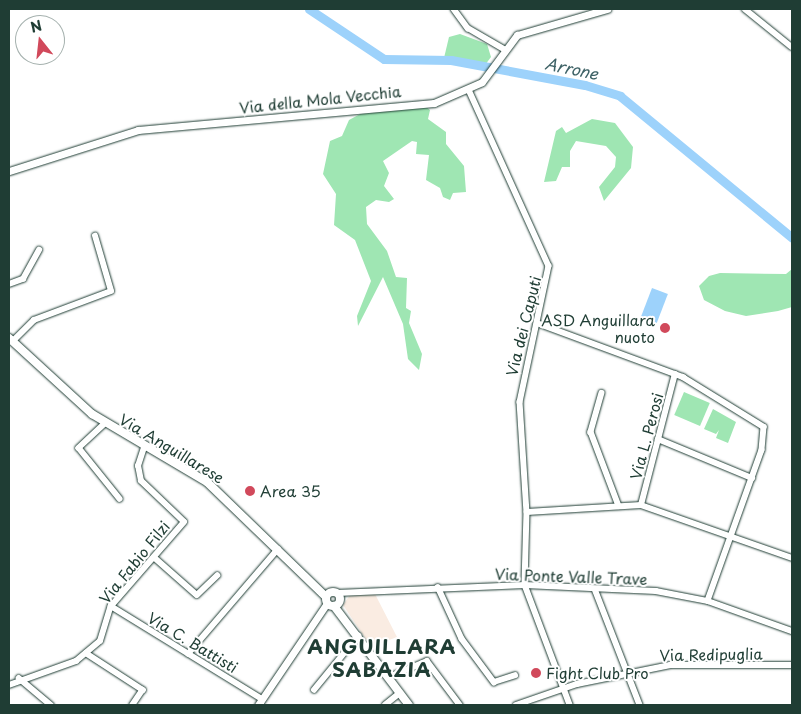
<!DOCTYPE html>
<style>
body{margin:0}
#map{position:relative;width:801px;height:714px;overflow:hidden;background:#fff;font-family:"Playpen Sans",sans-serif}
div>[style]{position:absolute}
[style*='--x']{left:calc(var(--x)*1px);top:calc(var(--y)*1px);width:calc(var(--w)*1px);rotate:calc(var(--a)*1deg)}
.built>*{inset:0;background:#faece2}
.green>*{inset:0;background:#9fe6b3;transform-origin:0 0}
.water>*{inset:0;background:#9dd2fb;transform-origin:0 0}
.river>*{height:9px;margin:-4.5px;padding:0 4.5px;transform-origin:4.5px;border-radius:4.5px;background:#9dd2fb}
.roads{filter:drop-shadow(0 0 1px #1f3d34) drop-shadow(0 0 1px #1f3d34)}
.minor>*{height:5.5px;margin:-2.75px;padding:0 2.75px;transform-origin:2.75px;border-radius:2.75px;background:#fff}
.tertiary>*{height:7px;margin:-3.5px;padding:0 3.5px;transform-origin:3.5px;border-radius:3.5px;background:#fff}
.secondary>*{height:8px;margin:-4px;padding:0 4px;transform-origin:4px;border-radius:4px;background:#fff}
.secondary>.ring{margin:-4px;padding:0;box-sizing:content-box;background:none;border:8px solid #fff;border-radius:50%}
.dots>*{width:14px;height:14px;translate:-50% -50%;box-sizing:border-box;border:2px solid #fff;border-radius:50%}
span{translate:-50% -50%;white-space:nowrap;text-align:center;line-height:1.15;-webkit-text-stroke:4px #fff;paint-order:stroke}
.street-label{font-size:15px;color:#1f3d34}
.poi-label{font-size:15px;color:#1f3d34}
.right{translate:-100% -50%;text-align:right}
.left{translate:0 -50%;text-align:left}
.water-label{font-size:16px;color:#3e6266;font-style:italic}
.district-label{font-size:20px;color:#1f3d34;font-weight:700;letter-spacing:1px}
.frame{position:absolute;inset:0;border:10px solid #1f3d34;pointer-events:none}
.north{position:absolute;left:15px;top:15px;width:50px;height:50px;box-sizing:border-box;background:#fff;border:1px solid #a5b1ae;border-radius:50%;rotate:344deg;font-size:14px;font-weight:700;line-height:20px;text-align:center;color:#1f3d34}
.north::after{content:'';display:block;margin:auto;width:18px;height:22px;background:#d1495b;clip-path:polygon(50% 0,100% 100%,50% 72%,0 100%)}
</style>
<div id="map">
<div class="built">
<i style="clip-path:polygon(375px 594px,397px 637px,371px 647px,343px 605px,350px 595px)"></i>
</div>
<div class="green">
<i style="clip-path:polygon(460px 34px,487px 44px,491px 57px,485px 65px,444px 58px,449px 37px)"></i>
<i style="clip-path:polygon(426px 107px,430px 110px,428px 119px,446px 132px,446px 144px,464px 166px,466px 192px,453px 193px,450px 200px,443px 197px,440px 188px,426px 180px,429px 155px,416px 154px,417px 142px,412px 141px,383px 161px,389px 173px,384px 186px,394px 199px,389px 202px,376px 200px,366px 207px,367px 224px,387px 251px,396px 277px,407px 278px,406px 308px,411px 311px,409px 323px,422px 354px,419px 370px,408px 359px,403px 324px,383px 277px,358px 326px,357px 316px,371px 281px,355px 240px,334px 225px,336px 194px,323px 174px,330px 141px,342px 136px,349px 120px,364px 112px)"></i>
<i style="clip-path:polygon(592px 119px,615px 123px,633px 147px,631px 168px,604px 201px,599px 187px,615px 167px,616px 157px,606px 146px,576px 141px,570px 151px,570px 167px,562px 167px,556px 181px,544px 182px,556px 131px,562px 127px,566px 133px)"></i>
<i style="clip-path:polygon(792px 269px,792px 307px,778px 311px,746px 316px,725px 311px,704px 300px,699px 286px,709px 276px,720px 273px,786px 274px)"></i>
<i style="left:684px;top:392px;width:28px;height:25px;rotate:23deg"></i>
<i style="clip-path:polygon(713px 409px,736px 422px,728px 443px,716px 438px,719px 430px,716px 434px,704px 429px)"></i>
</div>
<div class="water">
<i style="left:652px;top:288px;width:17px;height:31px;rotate:21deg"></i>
</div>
<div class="river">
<i style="--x:309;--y:9;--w:90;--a:33.7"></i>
<i style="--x:384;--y:59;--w:67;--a:0.9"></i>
<i style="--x:451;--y:60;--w:136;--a:10.6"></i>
<i style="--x:585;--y:85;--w:37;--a:17"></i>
<i style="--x:620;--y:96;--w:223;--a:39.5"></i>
</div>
<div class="roads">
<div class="minor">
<i style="--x:454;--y:9;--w:24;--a:54"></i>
<i style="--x:468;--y:28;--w:42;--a:30.3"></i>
<i style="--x:745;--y:9;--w:60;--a:39"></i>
<i style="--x:469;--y:90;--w:193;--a:65.6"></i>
<i style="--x:549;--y:266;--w:139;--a:102"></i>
<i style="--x:520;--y:402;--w:110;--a:86.4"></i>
<i style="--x:527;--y:512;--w:73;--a:91.6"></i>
<i style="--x:525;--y:585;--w:128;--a:69.4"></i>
<i style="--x:9;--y:284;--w:15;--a:-20"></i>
<i style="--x:23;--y:279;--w:33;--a:-61"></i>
<i style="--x:537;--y:323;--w:156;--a:20.3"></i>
<i style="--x:683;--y:377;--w:95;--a:31.7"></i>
<i style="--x:764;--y:427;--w:23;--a:95"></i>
<i style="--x:762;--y:450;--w:160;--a:109.7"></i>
<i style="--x:14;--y:340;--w:28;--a:-45"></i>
<i style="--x:34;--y:320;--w:82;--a:-20.6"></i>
<i style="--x:111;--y:291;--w:57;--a:-106.2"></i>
<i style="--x:602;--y:393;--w:41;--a:105.8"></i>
<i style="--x:591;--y:432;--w:79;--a:69.3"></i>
<i style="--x:106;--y:423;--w:37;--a:137"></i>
<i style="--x:79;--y:448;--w:65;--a:51.2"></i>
<i style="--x:658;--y:439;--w:102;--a:22.5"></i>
<i style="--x:641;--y:505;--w:135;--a:-75.5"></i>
<i style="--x:527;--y:512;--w:114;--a:-3.5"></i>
<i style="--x:641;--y:505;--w:160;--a:19.3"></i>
<i style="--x:154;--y:557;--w:57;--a:41.5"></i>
<i style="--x:197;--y:595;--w:28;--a:-44"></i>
<i style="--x:438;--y:587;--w:57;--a:65.2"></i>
<i style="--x:462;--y:639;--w:54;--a:53.3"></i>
<i style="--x:494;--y:682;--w:22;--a:-18"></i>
<i style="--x:595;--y:589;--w:124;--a:68.8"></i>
<i style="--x:337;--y:593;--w:188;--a:-2.4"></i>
<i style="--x:525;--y:585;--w:131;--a:2.6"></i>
<i style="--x:656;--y:591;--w:53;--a:10.9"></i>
<i style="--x:708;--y:601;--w:89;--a:19.7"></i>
<i style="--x:111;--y:606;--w:177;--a:31.6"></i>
<i style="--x:86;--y:653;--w:68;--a:33"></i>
<i style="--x:143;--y:690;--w:18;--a:124"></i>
<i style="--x:188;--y:654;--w:138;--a:-49.4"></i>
<i style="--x:389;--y:677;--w:41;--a:-22.8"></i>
<i style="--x:427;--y:661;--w:55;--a:53.1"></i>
<i style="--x:19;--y:678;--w:42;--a:40.2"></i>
<i style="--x:9;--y:685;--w:71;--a:-19.7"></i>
<i style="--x:76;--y:661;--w:31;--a:-40"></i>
<i style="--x:100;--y:641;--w:37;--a:-73"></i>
<i style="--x:111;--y:606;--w:111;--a:-49"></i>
<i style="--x:184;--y:522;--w:59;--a:-136.4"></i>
<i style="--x:141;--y:481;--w:15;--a:-101"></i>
<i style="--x:138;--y:466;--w:20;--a:-72"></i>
<i style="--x:314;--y:690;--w:70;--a:-50.8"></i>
<i style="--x:385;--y:705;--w:19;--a:-39"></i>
<i style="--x:516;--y:705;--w:65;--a:-19"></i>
<i style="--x:577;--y:684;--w:95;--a:-11.5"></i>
<i style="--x:670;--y:665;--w:122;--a:0"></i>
</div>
<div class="tertiary">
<i style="--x:9;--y:171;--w:135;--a:-17.6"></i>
<i style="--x:138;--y:130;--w:297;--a:-5.2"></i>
<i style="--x:434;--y:103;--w:52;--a:-23.6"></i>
<i style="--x:482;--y:82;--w:59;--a:-53.3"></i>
<i style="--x:517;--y:35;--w:94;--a:-16.1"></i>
<i style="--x:258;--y:705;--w:123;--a:-55.9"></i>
</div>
<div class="secondary">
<i style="--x:9;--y:338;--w:113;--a:42.5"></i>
<i style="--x:92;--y:414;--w:134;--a:30.6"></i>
<i style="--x:207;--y:482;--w:165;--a:44"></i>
<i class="ring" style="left:326px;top:592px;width:6px;height:6px"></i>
<i style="--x:334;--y:606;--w:124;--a:52.9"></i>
</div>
</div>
<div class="dots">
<i style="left:665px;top:328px;background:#d1495b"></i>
<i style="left:250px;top:491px;background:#d1495b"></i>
<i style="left:536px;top:673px;background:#d1495b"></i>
</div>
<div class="street-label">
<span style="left:320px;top:99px;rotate:-6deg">Via della Mola Vecchia</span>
<span style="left:523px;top:326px;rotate:-76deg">Via dei Caputi</span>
<span style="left:646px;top:436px;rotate:-75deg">Via L. Perosi</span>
<span style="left:172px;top:448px;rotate:31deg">Via Anguillarese</span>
<span style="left:134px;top:562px;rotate:-51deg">Via Fabio Filzi</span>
<span style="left:571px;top:576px;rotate:2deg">Via Ponte Valle Trave</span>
<span style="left:193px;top:642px;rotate:31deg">Via C. Battisti</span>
<span style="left:711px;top:654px;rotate:-1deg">Via Redipuglia</span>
</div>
<div class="poi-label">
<span class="right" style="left:655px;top:328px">ASD Anguillara<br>nuoto</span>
<span class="left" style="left:260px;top:491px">Area 35</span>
<span class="left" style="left:546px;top:673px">Fight Club Pro</span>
</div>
<div class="water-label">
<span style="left:572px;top:68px;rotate:12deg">Arrone</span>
</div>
<div class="district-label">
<span style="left:382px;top:658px">ANGUILLARA<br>SABAZIA</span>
</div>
<div class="frame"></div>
<div class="north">N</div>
</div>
